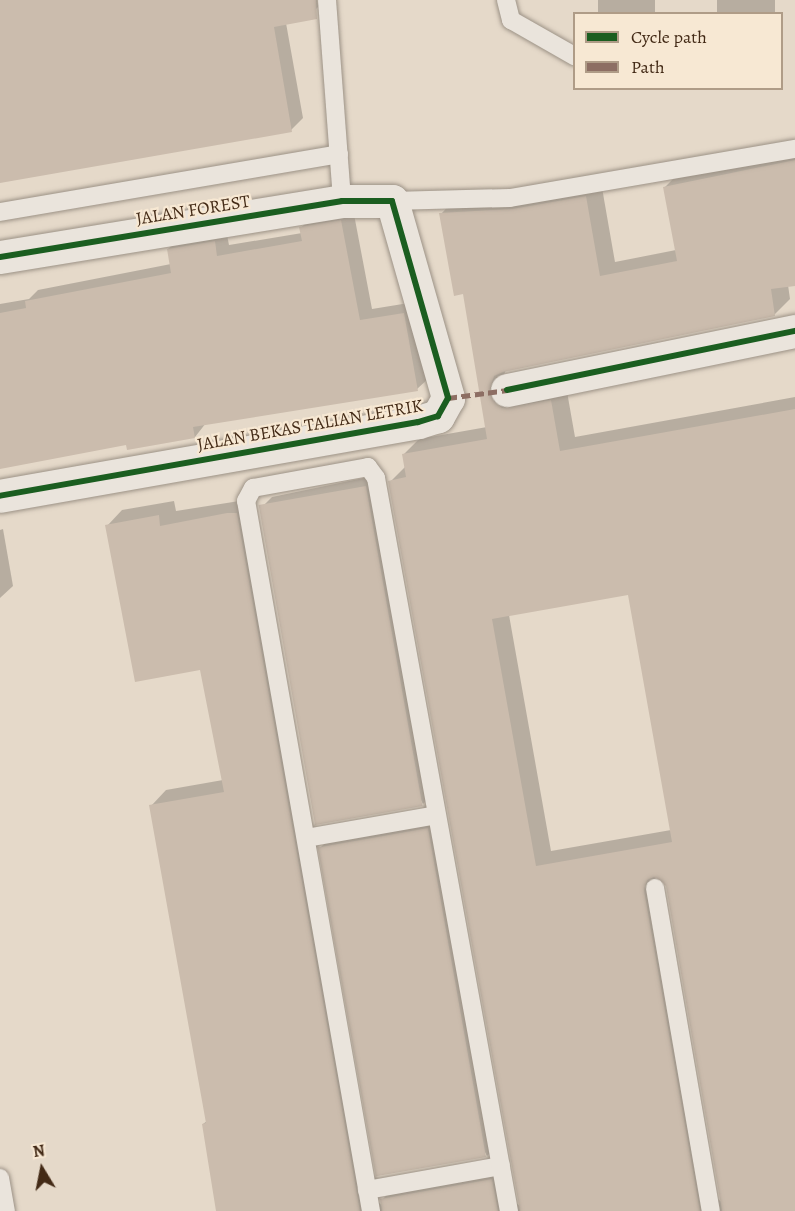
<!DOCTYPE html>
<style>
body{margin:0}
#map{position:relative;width:795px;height:1211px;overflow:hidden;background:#e5d9c9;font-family:Alegreya,serif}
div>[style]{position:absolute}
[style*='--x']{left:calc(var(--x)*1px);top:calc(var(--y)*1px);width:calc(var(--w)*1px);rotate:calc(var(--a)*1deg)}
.shadow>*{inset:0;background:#0003;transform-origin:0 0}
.building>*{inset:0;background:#cbbcad;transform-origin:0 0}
.roads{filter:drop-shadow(0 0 2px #9c9286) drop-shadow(0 0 2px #9c9286)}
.service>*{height:18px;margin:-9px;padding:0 9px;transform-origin:9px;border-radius:9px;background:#eae4dc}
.minor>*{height:33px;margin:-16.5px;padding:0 16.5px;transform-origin:16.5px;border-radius:16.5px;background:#eae4dc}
.quiet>*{height:4.5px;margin-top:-2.25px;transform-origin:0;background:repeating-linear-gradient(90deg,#8d6e63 0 9px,transparent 0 13.5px)}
.cycleway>*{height:6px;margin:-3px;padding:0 3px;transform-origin:3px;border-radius:3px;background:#1b5e20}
span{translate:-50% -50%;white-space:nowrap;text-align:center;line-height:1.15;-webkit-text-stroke:4.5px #f7e8d3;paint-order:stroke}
.street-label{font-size:18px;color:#432a16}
.legend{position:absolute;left:573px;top:12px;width:210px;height:78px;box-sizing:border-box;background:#f7e8d3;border:2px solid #af9c87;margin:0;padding:8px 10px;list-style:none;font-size:18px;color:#432a16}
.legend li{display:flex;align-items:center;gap:12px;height:30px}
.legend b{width:30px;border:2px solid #af9c87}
.north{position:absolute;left:12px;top:1139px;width:60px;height:60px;-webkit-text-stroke:4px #f7e8d3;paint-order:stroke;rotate:350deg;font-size:16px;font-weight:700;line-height:24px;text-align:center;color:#432a16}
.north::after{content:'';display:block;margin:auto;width:21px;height:27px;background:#432a16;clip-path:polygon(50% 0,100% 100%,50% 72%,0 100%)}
</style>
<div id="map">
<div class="shadow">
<i style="clip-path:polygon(0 0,317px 0,318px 7px,306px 19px,286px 23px,303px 118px,291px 130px,0 182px)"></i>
<i style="left:598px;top:0;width:57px;height:14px"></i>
<i style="left:717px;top:0;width:58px;height:14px"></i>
<i style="clip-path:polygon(evenodd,795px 149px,795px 284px,788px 285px,790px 299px,774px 315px,506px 370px,503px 377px,566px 386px,575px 437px,795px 397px,795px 1211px,217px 1211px,203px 1124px,207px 1121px,151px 806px,166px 790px,223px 780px,202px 668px,107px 526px,122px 510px,174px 501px,176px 511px,252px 499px,375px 1198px,383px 1207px,382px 1200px,397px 1184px,507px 1164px,515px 1202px,521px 1207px,390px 482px,406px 466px,404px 454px,419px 439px,487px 427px,464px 292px,441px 214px,456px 198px,601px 182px,615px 262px,676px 250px,665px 187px,680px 172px,795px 149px,629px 594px,671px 830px,551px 851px,509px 615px,629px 594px,795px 149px,659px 875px,668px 885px,723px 1203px,715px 1197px,659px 875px)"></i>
<i style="clip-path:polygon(353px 209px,372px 309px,415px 302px,429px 378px,417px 389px,206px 423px,195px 437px,127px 443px,0 467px,0 304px,29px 299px,38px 290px,171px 264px,168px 249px,180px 237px,226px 230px,229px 245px,302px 233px,301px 228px,312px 216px)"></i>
<i style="clip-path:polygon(378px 475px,435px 792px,423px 804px,260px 509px,272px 497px)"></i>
<i style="clip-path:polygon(3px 529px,13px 586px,0 598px,0 530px)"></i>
<i style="clip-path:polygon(440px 817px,499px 1144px,487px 1156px,320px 848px,332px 836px)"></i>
</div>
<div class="building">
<i style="clip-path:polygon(0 0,316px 0,317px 19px,274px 27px,292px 132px,0 183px)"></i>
<i style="clip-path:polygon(evenodd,795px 160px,795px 286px,771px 289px,775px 316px,503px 372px,494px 376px,489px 393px,502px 408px,551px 400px,560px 451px,795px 409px,795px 1211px,722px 1211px,666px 886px,654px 877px,647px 880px,644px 890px,700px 1211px,520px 1211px,388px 481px,406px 477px,402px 454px,487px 439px,463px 294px,454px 296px,439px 213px,512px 209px,586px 196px,600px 276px,677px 261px,663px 187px,795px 160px,628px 595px,672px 842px,536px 866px,492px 619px,628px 595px)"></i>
<i style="clip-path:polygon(341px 220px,360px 320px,404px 313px,418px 391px,193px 427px,195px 438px,127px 450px,126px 445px,0 469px,0 313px,26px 308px,25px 301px,171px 273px,167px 249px,215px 241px,217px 256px,302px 241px,299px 227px)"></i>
<i style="left:366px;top:486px;width:325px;height:109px;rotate:80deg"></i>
<i style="clip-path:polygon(227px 513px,237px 513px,360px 1211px,216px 1211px,202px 1124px,206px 1123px,149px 805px,224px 792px,200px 670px,135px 682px,105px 525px,159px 515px,160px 526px)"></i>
<i style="left:428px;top:828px;width:334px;height:112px;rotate:80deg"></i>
<i style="clip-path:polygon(492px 1179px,498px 1211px,382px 1211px,380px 1199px)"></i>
</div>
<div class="roads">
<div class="service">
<i style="--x:327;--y:0;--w:202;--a:85.7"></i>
<i style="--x:506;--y:0;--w:21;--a:76"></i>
<i style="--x:511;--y:20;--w:73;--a:29.7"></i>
<i style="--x:392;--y:201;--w:118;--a:-1.5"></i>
<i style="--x:510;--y:198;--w:289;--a:-9.8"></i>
<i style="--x:0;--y:212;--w:344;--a:-9.7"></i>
<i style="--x:306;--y:838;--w:132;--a:-10"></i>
<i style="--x:655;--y:888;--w:328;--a:80.2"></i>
<i style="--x:0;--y:1178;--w:34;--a:80"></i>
<i style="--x:367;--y:1190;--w:136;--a:-10.2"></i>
<i style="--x:371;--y:1211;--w:721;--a:-99.98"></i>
<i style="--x:246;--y:501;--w:15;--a:-62"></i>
<i style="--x:253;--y:488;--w:117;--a:-10.3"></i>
<i style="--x:368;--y:467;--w:14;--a:54"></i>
<i style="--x:376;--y:478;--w:745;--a:79.72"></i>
</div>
<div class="minor">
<i style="--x:0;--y:257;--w:347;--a:-9.3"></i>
<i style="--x:342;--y:201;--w:50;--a:0"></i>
<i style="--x:392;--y:201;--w:205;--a:74.1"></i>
<i style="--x:448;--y:398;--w:21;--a:119"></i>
<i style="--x:438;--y:416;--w:21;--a:163"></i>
<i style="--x:418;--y:422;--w:424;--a:170"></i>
<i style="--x:507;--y:390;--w:294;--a:-11.6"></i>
</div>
</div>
<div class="quiet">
<i style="--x:448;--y:398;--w:60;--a:-7.7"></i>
</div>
<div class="cycleway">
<i style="--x:0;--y:257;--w:347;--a:-9.3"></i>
<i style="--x:342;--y:201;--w:50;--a:0"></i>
<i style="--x:392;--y:201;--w:205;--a:74.1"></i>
<i style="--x:448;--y:398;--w:21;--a:119"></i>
<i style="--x:438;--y:416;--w:21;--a:163"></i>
<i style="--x:418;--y:422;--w:424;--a:170"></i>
<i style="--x:507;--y:390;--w:294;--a:-11.6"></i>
</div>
<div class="street-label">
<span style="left:193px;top:210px;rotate:-9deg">JALAN FOREST</span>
<span style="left:310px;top:425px;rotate:-10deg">JALAN BEKAS TALIAN LETRIK</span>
</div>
<ul class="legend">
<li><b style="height:8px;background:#1b5e20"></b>Cycle path</li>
<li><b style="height:8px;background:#8d6e63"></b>Path</li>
</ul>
<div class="north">N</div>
</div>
